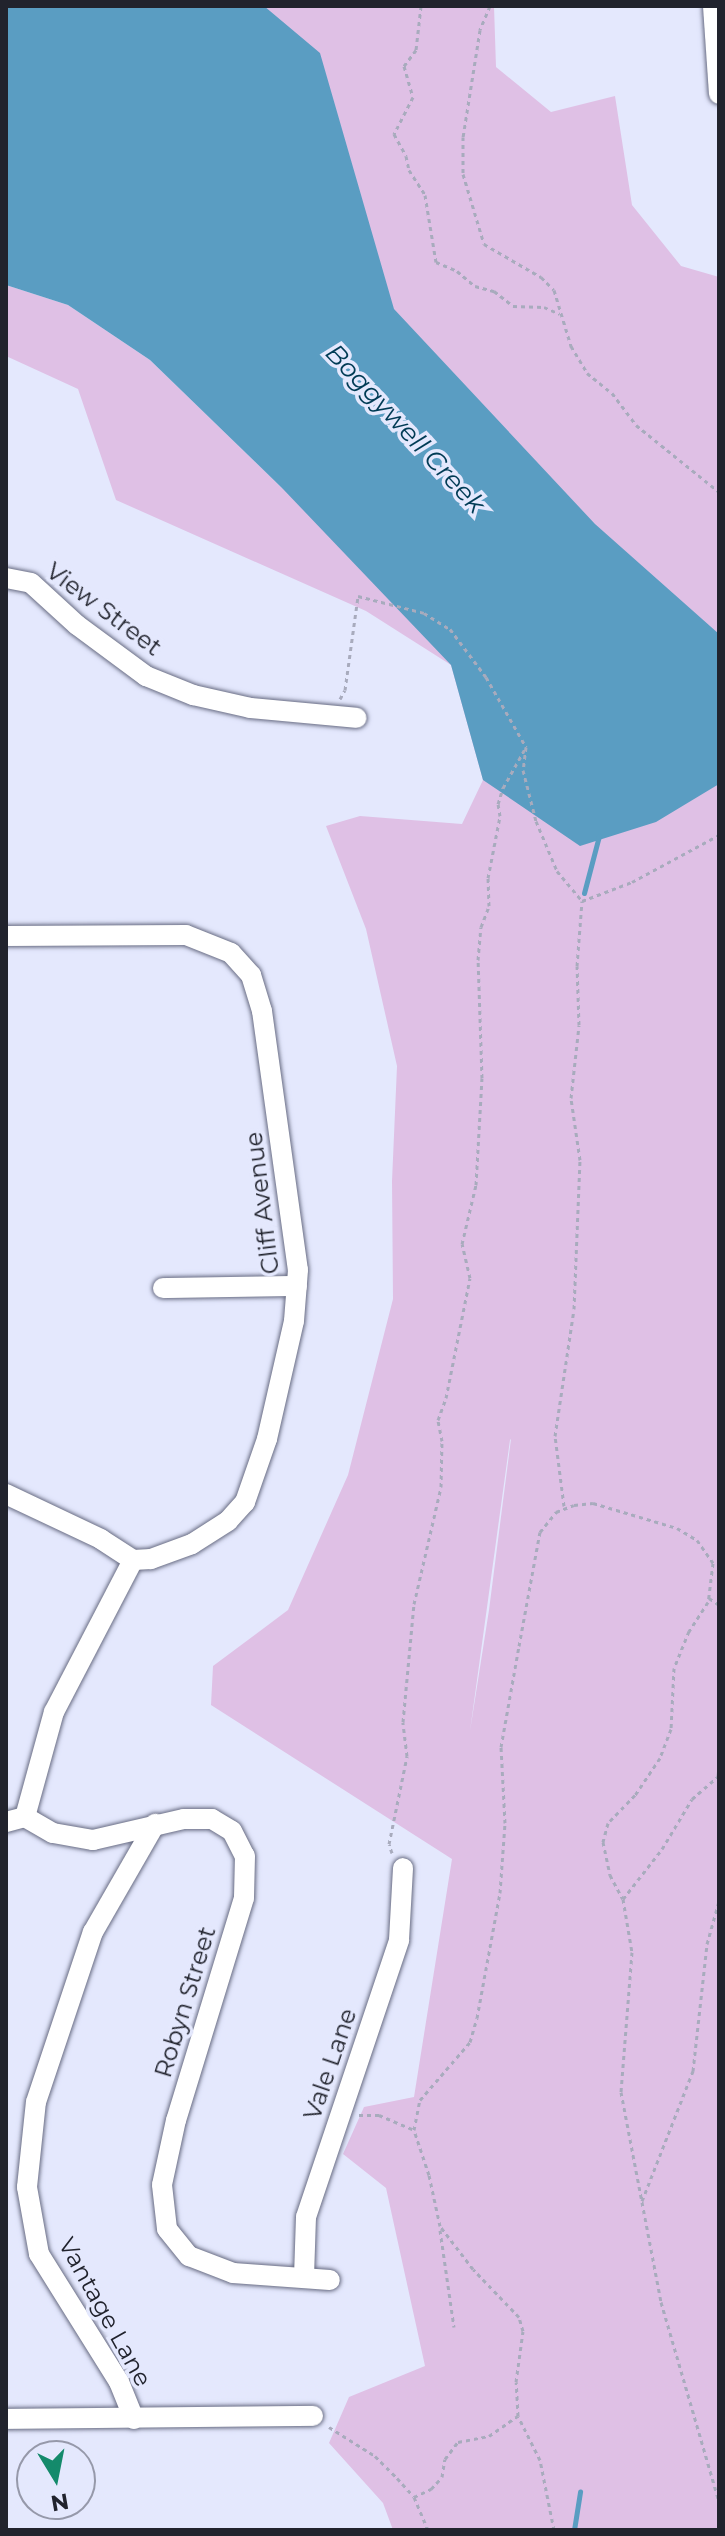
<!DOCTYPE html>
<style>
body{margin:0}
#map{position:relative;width:725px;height:2536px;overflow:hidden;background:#e4e8fd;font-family:Montserrat,sans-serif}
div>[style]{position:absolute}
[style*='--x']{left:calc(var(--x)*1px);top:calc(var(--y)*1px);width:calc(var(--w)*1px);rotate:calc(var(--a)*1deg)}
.green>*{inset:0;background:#dfc0e5}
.water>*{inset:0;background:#5a9dc2}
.stream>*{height:5px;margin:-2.5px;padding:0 2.5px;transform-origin:2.5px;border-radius:2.5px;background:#5a9dc2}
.path>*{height:3px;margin-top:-1.5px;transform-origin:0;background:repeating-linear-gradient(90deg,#a8abbd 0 4px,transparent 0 8px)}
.roads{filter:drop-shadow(0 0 2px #686c83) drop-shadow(0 0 2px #686c83)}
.minor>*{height:20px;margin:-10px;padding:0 10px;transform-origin:10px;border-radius:10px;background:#fff}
span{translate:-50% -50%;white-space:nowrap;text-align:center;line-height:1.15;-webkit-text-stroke:7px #e4e8fd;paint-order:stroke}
.street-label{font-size:24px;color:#21232d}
.water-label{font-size:26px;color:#003b55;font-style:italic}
.frame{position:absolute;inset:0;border:8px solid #21232d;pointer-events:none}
.north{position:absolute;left:16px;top:2440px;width:80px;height:80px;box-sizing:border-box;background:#e4e8fd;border:2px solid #9699aa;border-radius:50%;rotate:170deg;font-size:22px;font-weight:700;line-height:32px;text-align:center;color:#21232d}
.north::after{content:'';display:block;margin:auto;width:28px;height:36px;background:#148a6b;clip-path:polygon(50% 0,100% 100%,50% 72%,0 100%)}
</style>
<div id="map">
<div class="green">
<i style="clip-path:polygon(evenodd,58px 6px,494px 6px,496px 67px,551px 112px,615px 96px,632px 205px,681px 266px,719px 277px,719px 2530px,393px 2530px,383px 2503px,329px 2443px,349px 2397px,425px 2366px,386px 2188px,343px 2154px,364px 2107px,414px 2097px,452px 1859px,211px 1705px,213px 1666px,288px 1610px,348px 1475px,393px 1299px,392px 1181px,397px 1066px,366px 929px,326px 826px,360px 816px,462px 824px,483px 780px,451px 665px,366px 611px,116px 500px,78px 389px,6px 356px,6px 285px,68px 305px,150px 360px,283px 489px,58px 6px,511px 1439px,489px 1610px,470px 1731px,510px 1440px,511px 1439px)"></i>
</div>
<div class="water">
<i style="clip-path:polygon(6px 6px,264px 6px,320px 53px,394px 309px,595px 524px,719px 634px,719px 784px,656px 822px,580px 846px,483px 780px,451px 665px,283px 489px,150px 360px,68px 305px,6px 285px)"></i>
</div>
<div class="stream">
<i style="--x:584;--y:893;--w:59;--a:-75.3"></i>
<i style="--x:574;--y:2530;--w:39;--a:-81"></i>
</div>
<div class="path">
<i style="--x:421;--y:6;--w:44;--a:96.5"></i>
<i style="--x:416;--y:50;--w:20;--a:127"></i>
<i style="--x:404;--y:66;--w:32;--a:74"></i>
<i style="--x:413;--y:97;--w:42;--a:117.2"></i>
<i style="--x:394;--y:134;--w:25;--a:61"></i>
<i style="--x:406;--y:156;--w:14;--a:78"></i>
<i style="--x:409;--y:170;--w:30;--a:57"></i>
<i style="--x:425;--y:195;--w:68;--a:80.7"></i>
<i style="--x:436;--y:262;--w:23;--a:23"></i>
<i style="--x:457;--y:271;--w:23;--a:40"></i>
<i style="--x:475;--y:286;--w:20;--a:15"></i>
<i style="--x:494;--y:291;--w:24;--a:38"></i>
<i style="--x:513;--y:306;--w:31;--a:2"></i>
<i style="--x:544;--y:307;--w:17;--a:24"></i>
<i style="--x:490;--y:6;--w:26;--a:113"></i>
<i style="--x:480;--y:30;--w:108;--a:99"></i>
<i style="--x:463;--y:137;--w:37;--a:90"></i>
<i style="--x:463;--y:174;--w:73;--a:73.3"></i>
<i style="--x:484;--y:244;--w:66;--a:30.1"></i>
<i style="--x:541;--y:277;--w:18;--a:45"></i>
<i style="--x:554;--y:290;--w:59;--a:73.1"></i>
<i style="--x:571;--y:346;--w:31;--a:59"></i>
<i style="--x:587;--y:373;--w:32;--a:39"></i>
<i style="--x:612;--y:393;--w:40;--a:53"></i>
<i style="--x:636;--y:425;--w:107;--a:38.9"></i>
<i style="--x:340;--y:699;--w:10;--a:-61"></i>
<i style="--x:345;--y:690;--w:95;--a:-82.1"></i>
<i style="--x:358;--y:596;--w:68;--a:14.4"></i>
<i style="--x:424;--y:613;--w:31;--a:32"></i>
<i style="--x:450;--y:629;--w:60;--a:53.1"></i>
<i style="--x:486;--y:677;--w:81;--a:60.3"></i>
<i style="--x:526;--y:747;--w:23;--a:97"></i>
<i style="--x:523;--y:770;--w:53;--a:75.7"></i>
<i style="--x:536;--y:821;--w:54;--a:67.2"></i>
<i style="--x:557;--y:871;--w:38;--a:50"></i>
<i style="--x:564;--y:1506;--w:71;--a:-97.3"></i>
<i style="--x:555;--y:1436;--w:128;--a:-81.5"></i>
<i style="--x:574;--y:1309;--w:149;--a:-87.7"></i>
<i style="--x:580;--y:1160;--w:63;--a:-98.3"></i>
<i style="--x:571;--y:1098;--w:73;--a:-83.7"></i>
<i style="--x:579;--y:1025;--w:59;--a:-91.9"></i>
<i style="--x:577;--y:966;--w:65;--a:-85.6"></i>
<i style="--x:582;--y:901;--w:53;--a:-20.8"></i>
<i style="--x:632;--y:882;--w:99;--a:-28.4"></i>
<i style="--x:709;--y:1598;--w:12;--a:35"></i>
<i style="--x:392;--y:1853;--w:9;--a:-108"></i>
<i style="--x:389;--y:1844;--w:90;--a:-78.4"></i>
<i style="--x:407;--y:1756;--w:34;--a:-97"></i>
<i style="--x:403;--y:1722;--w:119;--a:-84.7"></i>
<i style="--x:414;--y:1604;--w:120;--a:-77"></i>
<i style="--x:441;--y:1487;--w:46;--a:-88.8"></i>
<i style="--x:442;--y:1441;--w:21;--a:-101"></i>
<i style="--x:438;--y:1420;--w:23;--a:-70"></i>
<i style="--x:446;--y:1398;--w:122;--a:-78.7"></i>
<i style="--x:470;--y:1278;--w:35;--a:-103"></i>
<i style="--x:462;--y:1244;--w:61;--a:-76.7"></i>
<i style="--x:476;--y:1185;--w:107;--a:-86.8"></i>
<i style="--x:482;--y:1078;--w:118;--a:-91.9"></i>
<i style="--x:478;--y:960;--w:33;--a:-85"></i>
<i style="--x:481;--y:927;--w:22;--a:-69"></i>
<i style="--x:489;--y:906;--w:28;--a:-92"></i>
<i style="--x:488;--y:878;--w:63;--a:-79"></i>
<i style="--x:500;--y:816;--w:12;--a:-99"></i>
<i style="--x:498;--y:804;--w:17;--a:-73"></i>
<i style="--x:503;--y:788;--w:47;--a:-60.7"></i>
<i style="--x:623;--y:1899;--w:63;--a:-52"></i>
<i style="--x:662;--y:1849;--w:58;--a:-59"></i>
<i style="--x:692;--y:1799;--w:35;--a:-41"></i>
<i style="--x:718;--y:1776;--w:10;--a:-84"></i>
<i style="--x:359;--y:2115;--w:20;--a:0"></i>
<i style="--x:379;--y:2115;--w:38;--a:23"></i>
<i style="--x:642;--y:2201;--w:140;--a:-68.6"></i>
<i style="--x:693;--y:2071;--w:128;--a:-83.7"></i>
<i style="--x:707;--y:1944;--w:45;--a:-74.4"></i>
<i style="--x:440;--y:2230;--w:98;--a:81.8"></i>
<i style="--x:329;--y:2427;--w:54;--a:32.2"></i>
<i style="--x:375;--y:2456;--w:31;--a:45"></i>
<i style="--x:397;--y:2478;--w:25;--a:48"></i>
<i style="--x:414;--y:2497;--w:36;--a:67"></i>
<i style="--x:414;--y:2497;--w:19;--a:-25"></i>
<i style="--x:431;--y:2489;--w:16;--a:-47"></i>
<i style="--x:442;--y:2477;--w:18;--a:-81"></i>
<i style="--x:445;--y:2459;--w:21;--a:-53"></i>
<i style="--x:458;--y:2442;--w:32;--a:-11"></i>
<i style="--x:489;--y:2436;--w:35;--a:-35"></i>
<i style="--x:554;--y:2530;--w:71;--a:-101.3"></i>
<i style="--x:540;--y:2460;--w:49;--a:-116.6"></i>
<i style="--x:518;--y:2416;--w:34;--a:-93"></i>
<i style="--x:516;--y:2382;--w:51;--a:-82.2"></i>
<i style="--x:523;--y:2331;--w:15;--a:-106"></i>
<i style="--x:519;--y:2317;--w:66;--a:-133.8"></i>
<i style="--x:473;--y:2269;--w:54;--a:-127.5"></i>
<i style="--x:440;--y:2226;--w:52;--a:-102.2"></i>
<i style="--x:429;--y:2175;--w:47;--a:-108.4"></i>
<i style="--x:414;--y:2130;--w:31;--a:-79"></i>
<i style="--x:420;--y:2100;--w:77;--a:-49.2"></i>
<i style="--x:470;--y:2042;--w:25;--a:-74"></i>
<i style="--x:477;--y:2018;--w:127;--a:-79.6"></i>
<i style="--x:500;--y:1893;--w:70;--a:-85.9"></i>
<i style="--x:505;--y:1823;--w:76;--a:-93"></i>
<i style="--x:501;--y:1747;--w:103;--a:-79.9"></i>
<i style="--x:519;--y:1646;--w:116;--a:-79.6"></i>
<i style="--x:540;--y:1532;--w:26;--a:-51"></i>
<i style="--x:556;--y:1512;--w:19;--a:-21"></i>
<i style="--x:574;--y:1505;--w:19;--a:-6"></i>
<i style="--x:593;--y:1503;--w:88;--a:16.6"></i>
<i style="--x:677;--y:1528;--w:23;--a:31"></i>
<i style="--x:697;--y:1540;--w:28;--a:55"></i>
<i style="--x:713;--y:1563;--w:39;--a:97"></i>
<i style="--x:708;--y:1602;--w:35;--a:123"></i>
<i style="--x:689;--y:1631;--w:40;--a:112"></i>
<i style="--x:674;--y:1668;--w:61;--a:92.8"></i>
<i style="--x:671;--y:1729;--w:31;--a:111"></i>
<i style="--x:660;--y:1758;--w:45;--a:124"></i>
<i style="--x:635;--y:1795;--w:39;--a:134"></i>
<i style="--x:608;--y:1823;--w:20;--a:105"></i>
<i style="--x:603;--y:1842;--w:34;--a:78"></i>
<i style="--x:610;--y:1875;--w:27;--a:62"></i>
<i style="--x:623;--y:1899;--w:54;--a:80.4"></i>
<i style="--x:632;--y:1952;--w:140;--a:94.5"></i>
<i style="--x:621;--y:2092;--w:214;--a:79.2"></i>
<i style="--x:661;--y:2302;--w:207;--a:73.8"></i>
</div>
<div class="roads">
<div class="minor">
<i style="--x:713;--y:6;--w:88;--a:86.1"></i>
<i style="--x:6;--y:578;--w:25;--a:11"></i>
<i style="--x:31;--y:583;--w:62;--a:42.4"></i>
<i style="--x:77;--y:625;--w:86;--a:36.5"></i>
<i style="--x:146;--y:676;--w:51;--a:22"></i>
<i style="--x:193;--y:695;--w:58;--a:12.8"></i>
<i style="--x:250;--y:708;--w:107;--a:5.3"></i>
<i style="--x:6;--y:936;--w:180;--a:-0.3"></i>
<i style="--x:186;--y:935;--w:48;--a:21.8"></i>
<i style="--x:231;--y:953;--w:30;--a:48"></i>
<i style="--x:251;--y:975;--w:38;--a:73"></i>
<i style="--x:262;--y:1011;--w:261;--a:82.1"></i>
<i style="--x:298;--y:1270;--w:51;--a:94.5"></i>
<i style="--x:294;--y:1321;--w:121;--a:102.9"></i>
<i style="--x:267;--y:1439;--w:67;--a:109.2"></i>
<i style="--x:245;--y:1502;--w:25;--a:132"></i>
<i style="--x:228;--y:1521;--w:43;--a:147.4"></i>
<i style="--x:192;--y:1544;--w:44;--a:159.9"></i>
<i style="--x:151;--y:1559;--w:18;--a:177"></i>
<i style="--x:133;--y:1560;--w:38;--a:-147"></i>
<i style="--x:101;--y:1539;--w:105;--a:-154.7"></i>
<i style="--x:163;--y:1288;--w:134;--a:-0.9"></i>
<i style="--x:25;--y:1817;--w:32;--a:30"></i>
<i style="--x:53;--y:1833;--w:41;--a:9.9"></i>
<i style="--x:93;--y:1840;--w:93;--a:-13"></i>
<i style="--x:184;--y:1819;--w:28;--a:0"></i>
<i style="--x:212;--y:1819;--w:23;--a:31"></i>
<i style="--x:232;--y:1831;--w:28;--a:63"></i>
<i style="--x:245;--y:1856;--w:42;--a:91.4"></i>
<i style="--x:244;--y:1898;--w:232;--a:107"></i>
<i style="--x:176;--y:2120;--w:66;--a:102.2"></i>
<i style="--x:162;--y:2185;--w:44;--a:83.5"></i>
<i style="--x:167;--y:2229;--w:35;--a:51"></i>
<i style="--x:189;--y:2256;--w:47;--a:21.1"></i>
<i style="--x:233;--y:2273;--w:97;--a:4.1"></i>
<i style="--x:6;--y:1822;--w:20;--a:-15"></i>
<i style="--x:25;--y:1817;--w:109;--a:-74.6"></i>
<i style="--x:54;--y:1712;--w:171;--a:-62.5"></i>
<i style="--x:304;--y:2277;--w:60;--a:-88.1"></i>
<i style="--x:306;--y:2217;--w:292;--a:-71.4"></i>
<i style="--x:399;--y:1940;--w:72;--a:-86.8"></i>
<i style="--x:6;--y:2419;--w:307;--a:-0.6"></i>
<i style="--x:134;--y:2419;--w:40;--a:-112"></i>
<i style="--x:119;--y:2382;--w:151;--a:-122"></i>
<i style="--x:39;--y:2254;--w:68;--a:-100.2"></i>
<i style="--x:27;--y:2187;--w:85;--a:-84"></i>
<i style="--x:36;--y:2102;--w:179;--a:-71.5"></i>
<i style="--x:93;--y:1932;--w:125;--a:-60.1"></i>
</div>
</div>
<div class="street-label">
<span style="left:104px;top:609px;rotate:37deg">View Street</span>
<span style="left:262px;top:1203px;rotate:-97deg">Cliff Avenue</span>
<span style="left:185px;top:2002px;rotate:-73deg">Robyn Street</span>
<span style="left:330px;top:2064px;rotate:-71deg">Vale Lane</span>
<span style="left:105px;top:2312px;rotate:61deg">Vantage Lane</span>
</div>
<div class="water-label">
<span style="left:405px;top:429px;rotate:47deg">Boggywell Creek</span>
</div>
<div class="frame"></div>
<div class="north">N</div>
</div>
